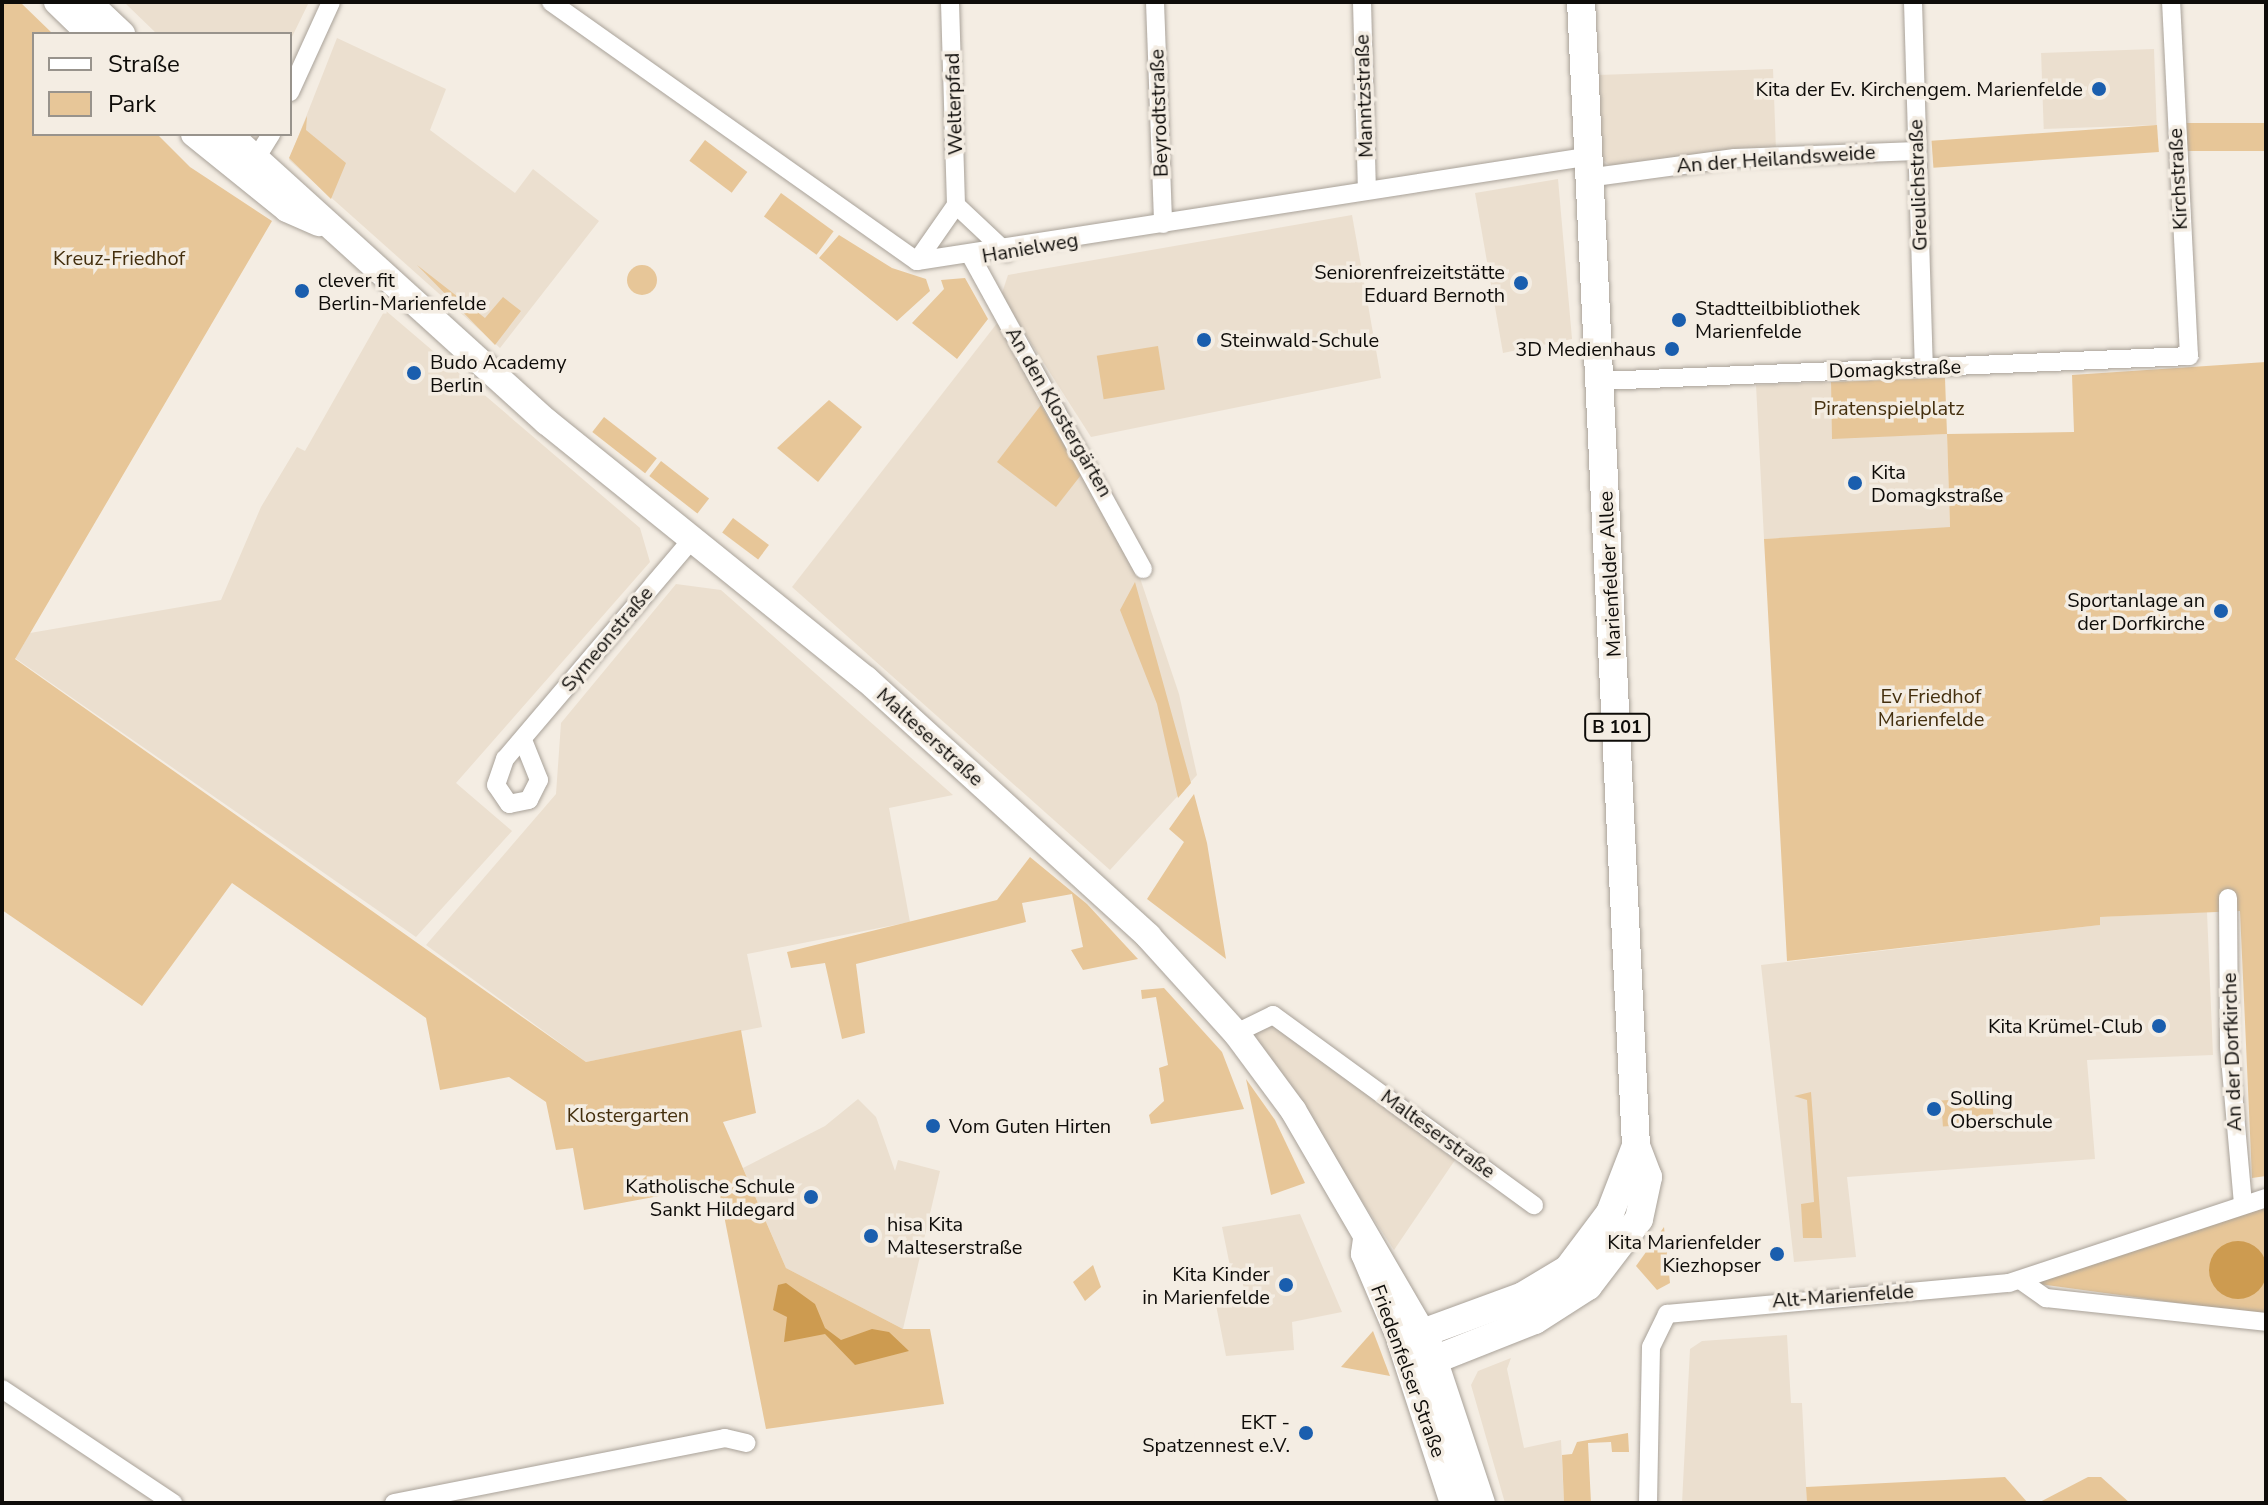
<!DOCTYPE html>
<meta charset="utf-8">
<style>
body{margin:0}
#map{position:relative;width:2268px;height:1505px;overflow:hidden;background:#f4ede3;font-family:"Nunito Sans",sans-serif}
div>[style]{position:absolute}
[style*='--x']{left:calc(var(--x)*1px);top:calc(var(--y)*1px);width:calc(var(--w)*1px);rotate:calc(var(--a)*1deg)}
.built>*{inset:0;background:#ebdfcf;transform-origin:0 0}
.green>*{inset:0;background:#e7c698;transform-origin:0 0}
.round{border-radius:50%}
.water>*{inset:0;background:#cd9b50}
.roads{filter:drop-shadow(0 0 2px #a9a299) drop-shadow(0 0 2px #a9a299)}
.street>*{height:18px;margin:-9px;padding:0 9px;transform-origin:9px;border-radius:9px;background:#fff}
.secondary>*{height:26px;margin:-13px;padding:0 13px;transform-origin:13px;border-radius:13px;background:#fff}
.primary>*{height:28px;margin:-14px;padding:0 14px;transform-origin:14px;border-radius:14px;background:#fff}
.dots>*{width:22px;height:22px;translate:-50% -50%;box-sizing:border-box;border:4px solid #f4ede3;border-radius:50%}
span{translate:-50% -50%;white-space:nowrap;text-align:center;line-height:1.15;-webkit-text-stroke:7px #f4ede3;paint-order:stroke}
.shield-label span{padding:2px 6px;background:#f4ede3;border:2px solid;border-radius:6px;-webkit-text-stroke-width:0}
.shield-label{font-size:18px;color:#0e0c09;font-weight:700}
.poi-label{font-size:20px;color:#0e0c09}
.right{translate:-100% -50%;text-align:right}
.left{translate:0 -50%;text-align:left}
.street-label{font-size:20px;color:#0e0c09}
.park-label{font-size:20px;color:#442f0e}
.frame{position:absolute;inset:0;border:4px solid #0e0c09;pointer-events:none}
.legend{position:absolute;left:32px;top:32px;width:260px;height:104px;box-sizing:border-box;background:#f4ede3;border:2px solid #98938c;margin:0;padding:10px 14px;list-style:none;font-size:24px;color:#0e0c09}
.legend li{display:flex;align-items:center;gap:16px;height:40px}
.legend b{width:40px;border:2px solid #98938c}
</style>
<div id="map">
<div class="built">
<i style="clip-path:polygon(124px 2px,309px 2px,290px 41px,290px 34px,157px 34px)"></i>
<i style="clip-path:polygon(337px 38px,446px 89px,430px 130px,515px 193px,533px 169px,599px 221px,500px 348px,289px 160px)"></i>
<i style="left:2154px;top:49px;width:76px;height:113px;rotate:88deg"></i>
<i style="clip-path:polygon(1773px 69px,1776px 150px,1612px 167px,1602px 159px,1598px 75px)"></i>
<i style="clip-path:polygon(1558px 179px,1572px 339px,1503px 353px,1475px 193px)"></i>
<i style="clip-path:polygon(1352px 215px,1381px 378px,1091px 437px,1001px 296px,1008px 275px)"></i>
<i style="clip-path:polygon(385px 310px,640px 528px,650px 562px,456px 783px,512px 831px,416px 937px,15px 658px,30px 633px,221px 600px,261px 507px,297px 447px,305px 451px)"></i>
<i style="clip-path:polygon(998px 322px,1138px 572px,1179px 694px,1197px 775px,1110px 870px,792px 587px)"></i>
<i style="clip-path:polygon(1831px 382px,1833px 438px,1947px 434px,1950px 528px,1764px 539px,1756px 385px)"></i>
<i style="clip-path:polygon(676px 584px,721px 590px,953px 795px,889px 808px,910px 922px,747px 954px,762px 1027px,586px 1062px,426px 945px,556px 794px,561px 723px)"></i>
<i style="clip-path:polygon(2207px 912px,2213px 1055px,2087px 1060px,2095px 1159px,1847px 1177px,1856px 1257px,1794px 1262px,1761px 965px,2099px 925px,2100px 917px)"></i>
<i style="clip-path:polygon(1273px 1024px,1455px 1160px,1394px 1250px,1257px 1040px,1256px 1033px)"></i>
<i style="clip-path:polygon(858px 1099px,876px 1117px,895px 1171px,898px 1160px,940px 1171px,903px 1329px,786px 1268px,743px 1168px,825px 1126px)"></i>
<i style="clip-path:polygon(1300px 1214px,1342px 1312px,1292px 1322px,1294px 1350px,1226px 1356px,1216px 1305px,1246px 1299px,1240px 1270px,1231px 1271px,1222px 1227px)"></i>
<i style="clip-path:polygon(1787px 1335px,1791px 1403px,1802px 1403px,1807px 1503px,1682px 1503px,1690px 1349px,1702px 1341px)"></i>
<i style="clip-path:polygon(1511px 1358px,1507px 1369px,1524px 1448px,1561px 1440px,1564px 1503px,1505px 1503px,1471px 1385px,1478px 1371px)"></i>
</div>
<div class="green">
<i style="clip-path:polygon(2px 2px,20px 2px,53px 34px,34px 34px,34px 134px,157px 134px,190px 167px,272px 221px,15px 659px,586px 1062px,741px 1030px,756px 1113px,723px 1122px,786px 1268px,903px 1329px,930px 1329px,944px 1404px,766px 1429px,718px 1185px,584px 1210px,573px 1148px,556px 1150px,546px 1102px,509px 1077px,440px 1090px,426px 1018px,232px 883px,142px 1006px,2px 910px)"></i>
<i style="clip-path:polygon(307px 116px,306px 130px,346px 163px,331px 199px,289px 158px)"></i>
<i style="left:2266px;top:123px;width:28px;height:83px;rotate:90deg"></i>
<i style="left:2157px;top:125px;width:27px;height:226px;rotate:86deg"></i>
<i style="left:705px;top:140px;width:53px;height:26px;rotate:37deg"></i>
<i style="left:781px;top:193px;width:65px;height:29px;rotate:36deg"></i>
<i style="clip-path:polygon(839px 235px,892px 268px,926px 279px,930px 291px,897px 321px,819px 258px)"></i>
<i class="round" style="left:627px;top:265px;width:30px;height:30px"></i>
<i style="clip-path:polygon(417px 265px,485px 318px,503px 297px,521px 311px,495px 345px)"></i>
<i style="clip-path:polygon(965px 278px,988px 319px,957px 359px,912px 323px,944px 289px,941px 280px)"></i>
<i style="left:1158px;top:346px;width:44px;height:62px;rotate:81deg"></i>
<i style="clip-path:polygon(2266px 362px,2266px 1176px,2252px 1178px,2240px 911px,2100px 917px,2100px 925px,1787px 961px,1764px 539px,1950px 527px,1947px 434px,1832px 439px,1831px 382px,1945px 378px,1947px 434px,2074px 432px,2072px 375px)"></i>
<i style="clip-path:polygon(829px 400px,862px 427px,818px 482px,777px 448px)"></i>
<i style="clip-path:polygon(1041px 405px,1081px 475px,1056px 507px,997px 462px)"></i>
<i style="left:604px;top:417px;width:67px;height:19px;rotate:38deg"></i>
<i style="left:661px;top:461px;width:61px;height:19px;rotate:38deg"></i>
<i style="left:733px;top:518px;width:45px;height:18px;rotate:37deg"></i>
<i style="clip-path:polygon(1135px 582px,1191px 783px,1178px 798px,1157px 704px,1120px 610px)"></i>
<i style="clip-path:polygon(1194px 794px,1207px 843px,1226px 959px,1147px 899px,1184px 842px,1169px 829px)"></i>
<i style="clip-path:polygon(1030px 857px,1087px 904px,1138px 959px,1083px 970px,1071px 950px,1083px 947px,1072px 894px,1022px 903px,1026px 922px,856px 964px,865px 1033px,842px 1039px,825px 963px,791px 968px,787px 952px,997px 900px)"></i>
<i style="clip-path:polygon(1164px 988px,1222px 1052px,1244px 1109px,1151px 1124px,1149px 1115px,1164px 1101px,1159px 1068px,1168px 1065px,1156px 997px,1142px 999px,1141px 990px)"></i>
<i style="clip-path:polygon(1246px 1079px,1275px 1120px,1305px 1183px,1271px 1195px)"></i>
<i style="clip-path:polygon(1811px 1092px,1822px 1238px,1803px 1238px,1801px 1204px,1814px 1202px,1807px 1100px,1794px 1096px)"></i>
<i style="left:1992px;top:1097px;width:26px;height:51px;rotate:86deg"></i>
<i style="clip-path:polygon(2266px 1206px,2266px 1315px,2039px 1284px,2042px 1281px)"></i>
<i style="clip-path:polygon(1664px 1227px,1670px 1283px,1657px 1290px,1636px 1266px)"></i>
<i style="clip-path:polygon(1093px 1265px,1101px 1287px,1085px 1301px,1073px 1282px)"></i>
<i style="clip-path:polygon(1373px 1331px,1390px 1376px,1341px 1367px)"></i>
<i style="clip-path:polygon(1628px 1433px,1629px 1452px,1612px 1452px,1611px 1442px,1588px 1443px,1591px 1503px,1564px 1503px,1562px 1455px,1572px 1454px,1577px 1442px)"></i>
<i style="clip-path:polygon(2005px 1477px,2028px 1503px,1807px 1503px,1806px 1487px)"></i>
<i style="clip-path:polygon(2088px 1477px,2101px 1477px,2130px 1503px,2038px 1503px)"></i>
</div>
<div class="water">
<i class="round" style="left:2209px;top:1241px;width:58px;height:58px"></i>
<i style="clip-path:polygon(786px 1283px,815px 1304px,825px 1328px,841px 1340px,872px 1329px,889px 1332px,909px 1351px,855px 1365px,825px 1334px,784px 1342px,787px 1317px,773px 1310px,778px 1285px)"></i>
</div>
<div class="roads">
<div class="street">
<i style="--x:551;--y:2;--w:448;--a:35.3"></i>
<i style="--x:917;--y:261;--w:677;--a:-8.84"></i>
<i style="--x:1155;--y:2;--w:222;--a:87.9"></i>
<i style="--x:1362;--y:2;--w:187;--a:88.5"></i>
<i style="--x:1913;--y:2;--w:366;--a:88.3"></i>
<i style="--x:290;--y:92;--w:99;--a:-65.5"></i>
<i style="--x:250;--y:168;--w:40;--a:-58"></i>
<i style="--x:1587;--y:178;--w:149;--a:-7.7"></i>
<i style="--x:1735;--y:158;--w:182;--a:-2.2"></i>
<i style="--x:956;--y:205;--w:69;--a:43.2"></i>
<i style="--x:972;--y:258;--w:355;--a:61.2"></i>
<i style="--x:917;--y:261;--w:68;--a:-55.1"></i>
<i style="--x:956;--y:205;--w:203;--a:-91.7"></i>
<i style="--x:1601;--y:381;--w:589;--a:-2.43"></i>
<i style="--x:2189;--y:356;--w:354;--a:-92.9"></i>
<i style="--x:523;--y:740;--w:43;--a:68.2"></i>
<i style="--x:539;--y:780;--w:22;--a:117"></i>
<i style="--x:529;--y:800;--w:20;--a:169"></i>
<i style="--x:509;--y:804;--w:23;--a:-124"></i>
<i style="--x:496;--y:785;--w:28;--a:-71"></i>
<i style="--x:505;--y:759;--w:289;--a:-49.6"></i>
<i style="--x:2228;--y:898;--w:149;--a:89.6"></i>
<i style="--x:2229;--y:1047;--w:158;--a:84.9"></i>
<i style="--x:1236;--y:1033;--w:41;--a:-25.9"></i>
<i style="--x:1273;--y:1015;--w:323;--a:36.1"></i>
<i style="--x:2020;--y:1280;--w:32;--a:35"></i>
<i style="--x:2046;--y:1298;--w:221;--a:6.2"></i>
<i style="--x:2;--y:1389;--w:206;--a:33.7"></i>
<i style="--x:394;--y:1503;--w:337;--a:-11.1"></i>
<i style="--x:725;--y:1438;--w:22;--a:13"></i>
<i style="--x:1648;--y:1503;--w:156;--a:-88.9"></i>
<i style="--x:1651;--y:1347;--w:37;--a:-64"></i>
<i style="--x:1667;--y:1314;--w:343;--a:-5.2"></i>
<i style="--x:2009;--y:1283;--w:271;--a:-18.3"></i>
</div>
<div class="secondary">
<i style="--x:57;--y:2;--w:46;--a:44.1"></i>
<i style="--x:88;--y:2;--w:47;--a:43.3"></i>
<i style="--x:194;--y:134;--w:119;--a:38.9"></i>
<i style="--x:287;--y:209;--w:35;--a:24"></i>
<i style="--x:229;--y:134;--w:429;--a:42.2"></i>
<i style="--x:547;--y:422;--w:410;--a:38.9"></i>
<i style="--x:866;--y:679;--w:382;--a:42.3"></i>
<i style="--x:1148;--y:936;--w:131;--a:47.8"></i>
<i style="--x:1236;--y:1033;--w:96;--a:53.5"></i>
<i style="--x:1293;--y:1110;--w:258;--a:59.8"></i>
<i style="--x:1366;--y:1239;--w:15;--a:98"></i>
<i style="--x:1364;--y:1254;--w:95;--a:67"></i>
</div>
<div class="primary">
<i style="--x:1428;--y:1344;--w:168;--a:71.6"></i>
<i style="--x:1411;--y:1369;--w:133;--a:-21.6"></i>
<i style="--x:1535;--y:1320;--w:63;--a:-32.7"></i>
<i style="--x:1588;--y:1286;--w:84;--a:-52.7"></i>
<i style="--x:1639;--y:1219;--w:43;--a:-77.9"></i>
<i style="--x:1648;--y:1177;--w:33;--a:-111"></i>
<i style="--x:1636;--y:1146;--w:1145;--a:-92.75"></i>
<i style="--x:1454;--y:1503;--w:170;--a:-108.1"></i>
<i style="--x:1401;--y:1341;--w:130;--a:-20.2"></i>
<i style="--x:1523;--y:1296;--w:52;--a:-31"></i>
<i style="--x:1568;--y:1269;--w:70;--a:-53.1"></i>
<i style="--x:1610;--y:1213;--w:72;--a:-68.8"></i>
</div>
</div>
<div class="dots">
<i style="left:2099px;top:89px;background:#1a5eae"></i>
<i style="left:1521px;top:283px;background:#1a5eae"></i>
<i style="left:302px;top:291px;background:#1a5eae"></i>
<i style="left:1679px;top:320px;background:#1a5eae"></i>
<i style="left:1204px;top:340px;background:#1a5eae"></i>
<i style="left:1672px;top:349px;background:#1a5eae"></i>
<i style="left:414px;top:373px;background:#1a5eae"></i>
<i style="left:1855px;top:483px;background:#1a5eae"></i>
<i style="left:2221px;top:611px;background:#1a5eae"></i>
<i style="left:2159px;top:1026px;background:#1a5eae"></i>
<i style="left:1934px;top:1109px;background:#1a5eae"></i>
<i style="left:933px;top:1126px;background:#1a5eae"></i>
<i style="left:811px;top:1197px;background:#1a5eae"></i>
<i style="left:871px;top:1236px;background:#1a5eae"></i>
<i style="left:1777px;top:1254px;background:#1a5eae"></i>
<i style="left:1286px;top:1285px;background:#1a5eae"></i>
<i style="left:1306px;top:1433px;background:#1a5eae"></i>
</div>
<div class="shield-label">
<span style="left:1617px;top:727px">B 101</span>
</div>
<div class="poi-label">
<span class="right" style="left:2083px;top:89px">Kita der Ev. Kirchengem. Marienfelde</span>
<span class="right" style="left:1505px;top:284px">Seniorenfreizeitstätte<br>Eduard Bernoth</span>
<span class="left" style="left:318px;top:292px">clever fit<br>Berlin-Marienfelde</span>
<span class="left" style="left:1695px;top:320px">Stadtteilbibliothek<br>Marienfelde</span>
<span class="left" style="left:1220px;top:340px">Steinwald-Schule</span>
<span class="right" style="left:1656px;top:349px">3D Medienhaus</span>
<span class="left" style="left:430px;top:374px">Budo Academy<br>Berlin</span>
<span class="left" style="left:1871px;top:484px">Kita<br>Domagkstraße</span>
<span class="right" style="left:2205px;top:612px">Sportanlage an<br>der Dorfkirche</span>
<span class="right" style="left:2143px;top:1026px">Kita Krümel-Club</span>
<span class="left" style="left:1950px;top:1110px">Solling<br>Oberschule</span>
<span class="left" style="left:949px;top:1126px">Vom Guten Hirten</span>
<span class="right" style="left:795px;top:1198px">Katholische Schule<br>Sankt Hildegard</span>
<span class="left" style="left:887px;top:1236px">hisa Kita<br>Malteserstraße</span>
<span class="right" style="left:1761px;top:1254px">Kita Marienfelder<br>Kiezhopser</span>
<span class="right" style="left:1270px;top:1286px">Kita Kinder<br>in Marienfelde</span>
<span class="right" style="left:1290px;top:1434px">EKT -<br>Spatzennest e.V.</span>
</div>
<div class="street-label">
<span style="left:1364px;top:96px;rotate:-92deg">Manntzstraße</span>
<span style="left:954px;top:104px;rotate:-92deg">Welterpfad</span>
<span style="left:1159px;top:113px;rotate:-92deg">Beyrodtstraße</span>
<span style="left:1776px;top:159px;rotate:-4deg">An der Heilandsweide</span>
<span style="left:2178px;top:179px;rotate:-93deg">Kirchstraße</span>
<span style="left:1918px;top:185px;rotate:-92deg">Greulichstraße</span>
<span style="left:1030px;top:248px;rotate:-10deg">Hanielweg</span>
<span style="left:1895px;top:369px;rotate:-2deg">Domagkstraße</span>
<span style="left:1059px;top:412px;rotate:60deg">An den Klostergärten</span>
<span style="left:1610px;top:574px;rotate:-93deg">Marienfelder Allee</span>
<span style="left:607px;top:639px;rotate:-50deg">Symeonstraße</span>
<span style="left:930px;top:737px;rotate:42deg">Malteserstraße</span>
<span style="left:2232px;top:1052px;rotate:-92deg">An der Dorfkirche</span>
<span style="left:1438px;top:1134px;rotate:36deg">Malteserstraße</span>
<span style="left:1843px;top:1296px;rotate:-4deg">Alt-Marienfelde</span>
<span style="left:1408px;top:1371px;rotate:70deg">Friedenfelser Straße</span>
</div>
<div class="park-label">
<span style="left:119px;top:258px">Kreuz-Friedhof</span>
<span style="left:1889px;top:408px">Piratenspielplatz</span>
<span style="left:1931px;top:708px">Ev Friedhof<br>Marienfelde</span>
<span style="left:628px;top:1115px">Klostergarten</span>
</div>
<div class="frame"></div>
<ul class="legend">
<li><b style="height:10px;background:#fff"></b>Straße</li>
<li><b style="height:22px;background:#e7c698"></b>Park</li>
</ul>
</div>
